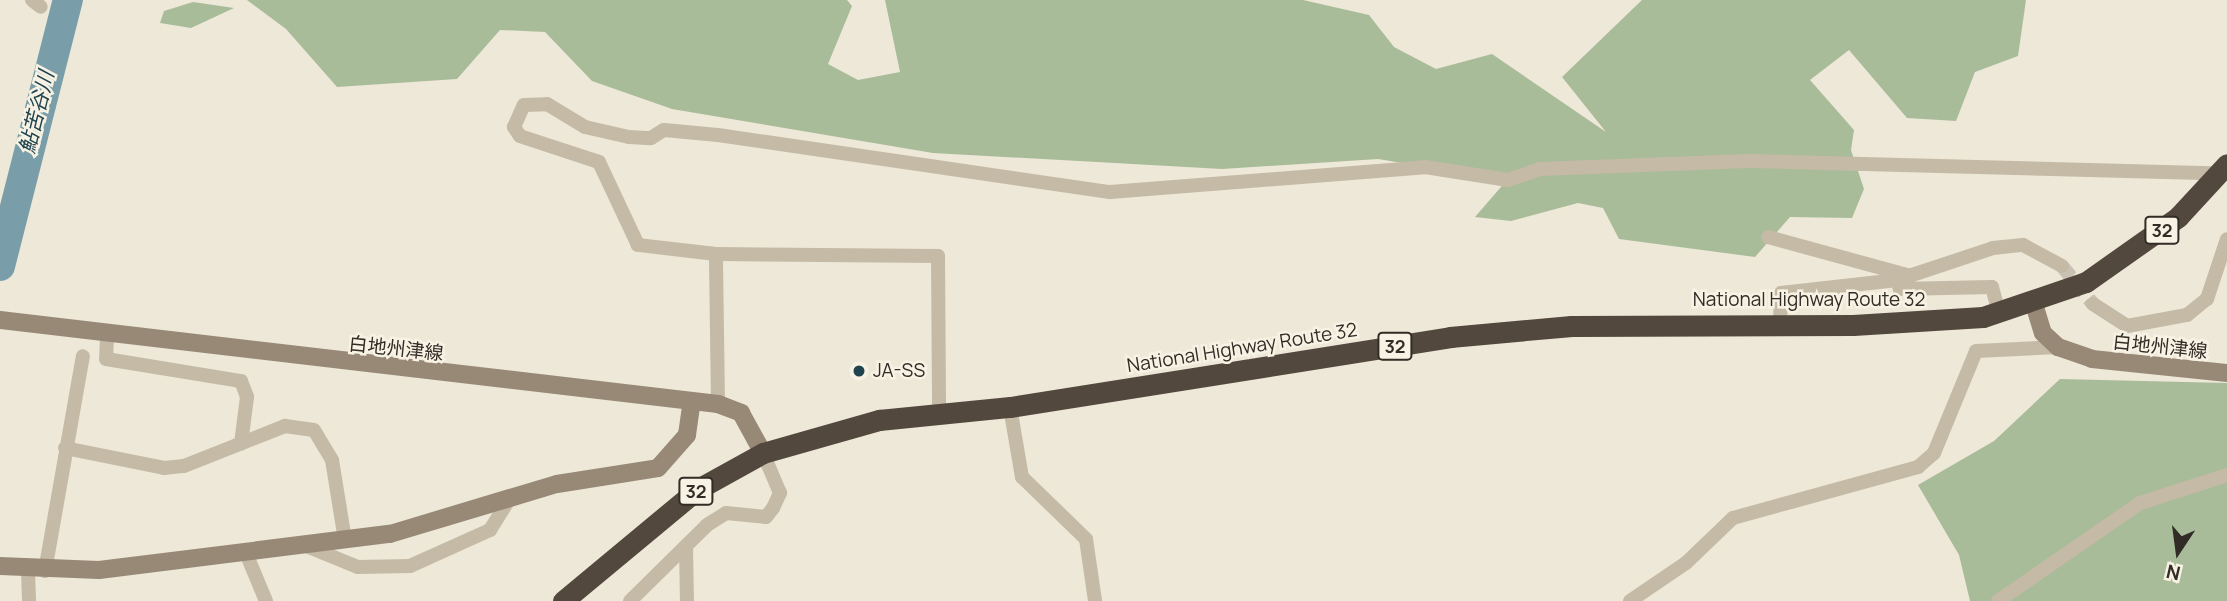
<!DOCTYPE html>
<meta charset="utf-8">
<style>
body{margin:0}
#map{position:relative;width:2227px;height:601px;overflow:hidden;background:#eee8d8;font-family:Manrope,"Noto Sans JP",sans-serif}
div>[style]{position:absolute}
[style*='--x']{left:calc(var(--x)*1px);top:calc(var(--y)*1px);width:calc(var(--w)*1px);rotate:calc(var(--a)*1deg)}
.green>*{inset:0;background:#a9bc99}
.river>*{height:30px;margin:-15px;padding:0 15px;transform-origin:15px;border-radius:15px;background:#799ea9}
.street-tunnel>*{height:14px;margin-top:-7px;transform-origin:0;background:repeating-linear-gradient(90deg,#c8c2b4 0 14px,transparent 0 21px)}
.street>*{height:14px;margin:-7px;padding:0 7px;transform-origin:7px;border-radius:7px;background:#c5baa5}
.secondary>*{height:18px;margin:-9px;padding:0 9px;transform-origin:9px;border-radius:9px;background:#988977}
.highway>*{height:21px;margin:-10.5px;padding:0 10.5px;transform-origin:10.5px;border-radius:10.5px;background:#52483d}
.highway-bridge>*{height:21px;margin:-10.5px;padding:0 10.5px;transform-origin:10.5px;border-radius:10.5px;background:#52483d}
.dots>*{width:19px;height:19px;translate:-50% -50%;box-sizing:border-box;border:4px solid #f7f2e3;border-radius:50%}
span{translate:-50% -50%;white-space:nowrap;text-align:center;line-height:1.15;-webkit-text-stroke:5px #f7f2e3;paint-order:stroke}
.shield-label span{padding:2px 5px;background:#f7f2e3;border:2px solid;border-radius:5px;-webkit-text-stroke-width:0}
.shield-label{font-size:18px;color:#312c26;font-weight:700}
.street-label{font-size:19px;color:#312c26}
.poi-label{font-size:19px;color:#312c26}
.left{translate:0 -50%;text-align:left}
.water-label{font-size:21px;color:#1f434f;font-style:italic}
.north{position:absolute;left:2143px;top:517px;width:70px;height:70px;-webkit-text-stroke:5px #f7f2e3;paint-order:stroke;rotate:193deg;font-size:19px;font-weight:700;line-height:28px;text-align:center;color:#312c26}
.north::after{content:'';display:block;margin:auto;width:24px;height:32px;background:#312c26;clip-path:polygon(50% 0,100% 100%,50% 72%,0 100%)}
</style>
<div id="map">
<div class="green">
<i style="clip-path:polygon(247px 0,847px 0,852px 6px,828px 64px,858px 80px,900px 72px,885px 0,1303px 0,1369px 15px,1394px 47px,1436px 69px,1492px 54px,1606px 132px,1562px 77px,1642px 0,2026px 0,2018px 56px,1975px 72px,1956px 121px,1907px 118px,1849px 50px,1810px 80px,1854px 130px,1851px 150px,1864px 189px,1852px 218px,1790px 217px,1755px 257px,1619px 239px,1603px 208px,1578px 203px,1511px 221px,1475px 217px,1507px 180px,1378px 159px,1222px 169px,933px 153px,672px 109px,592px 81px,545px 32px,500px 30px,457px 79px,337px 87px,286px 29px)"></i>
<i style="clip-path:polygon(193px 2px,234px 8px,191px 28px,160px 23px,164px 11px)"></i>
<i style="clip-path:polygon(2060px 379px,2227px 383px,2227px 601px,1970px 601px,1959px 555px,1918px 485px,1994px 441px)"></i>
</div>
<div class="river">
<i style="--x:0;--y:266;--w:275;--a:-75.7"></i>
</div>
<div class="street-tunnel">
<i style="--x:2062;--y:266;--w:49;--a:50.8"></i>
</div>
<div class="street">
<i style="--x:32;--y:0;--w:11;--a:38"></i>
<i style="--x:1768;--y:237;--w:148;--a:15.3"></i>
<i style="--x:716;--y:254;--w:222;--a:0.5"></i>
<i style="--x:938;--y:256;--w:157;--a:89.6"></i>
<i style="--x:1897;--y:280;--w:9;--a:72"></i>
<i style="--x:1900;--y:289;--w:92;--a:-1.2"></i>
<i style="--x:1992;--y:287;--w:28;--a:75"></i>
<i style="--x:2093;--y:304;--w:40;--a:32.9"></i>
<i style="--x:2127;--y:326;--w:61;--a:-10.4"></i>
<i style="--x:2187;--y:315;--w:26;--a:-39"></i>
<i style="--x:2207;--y:299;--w:63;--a:-71.6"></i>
<i style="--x:1780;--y:324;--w:31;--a:-88"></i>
<i style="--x:1781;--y:293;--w:117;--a:-6.4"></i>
<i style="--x:1897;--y:280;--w:101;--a:-18.4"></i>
<i style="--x:1993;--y:248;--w:30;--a:-6"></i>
<i style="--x:2023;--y:245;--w:44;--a:28.3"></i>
<i style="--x:107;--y:335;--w:24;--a:92"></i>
<i style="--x:106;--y:359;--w:137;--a:9.3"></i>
<i style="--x:241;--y:381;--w:17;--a:69"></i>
<i style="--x:247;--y:397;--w:47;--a:97.3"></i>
<i style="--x:718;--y:404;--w:150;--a:-90.8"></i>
<i style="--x:716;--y:254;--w:79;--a:-173.4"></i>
<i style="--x:638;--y:245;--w:92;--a:-115.2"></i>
<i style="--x:599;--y:162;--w:83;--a:-161.8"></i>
<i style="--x:520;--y:136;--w:11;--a:-124"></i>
<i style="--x:514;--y:127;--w:24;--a:-66"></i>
<i style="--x:524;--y:105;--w:23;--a:-2"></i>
<i style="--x:547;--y:104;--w:44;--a:31.2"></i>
<i style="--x:585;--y:127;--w:45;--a:12.8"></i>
<i style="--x:629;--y:137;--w:22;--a:3"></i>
<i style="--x:651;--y:138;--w:15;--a:-32"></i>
<i style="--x:664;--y:130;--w:54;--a:5.3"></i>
<i style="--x:718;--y:135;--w:396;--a:8.3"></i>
<i style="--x:1110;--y:192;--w:316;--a:-4.5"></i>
<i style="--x:1425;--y:167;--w:84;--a:8.9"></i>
<i style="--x:1508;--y:180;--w:34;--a:-19"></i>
<i style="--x:1540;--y:169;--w:208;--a:-2.2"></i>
<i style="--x:1748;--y:161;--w:473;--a:1.5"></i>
<i style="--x:1010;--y:407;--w:71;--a:80.3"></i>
<i style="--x:1022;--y:477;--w:89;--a:44.1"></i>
<i style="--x:1086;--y:539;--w:63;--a:81.7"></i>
<i style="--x:65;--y:448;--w:101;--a:11.4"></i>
<i style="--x:164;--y:468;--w:20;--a:-6"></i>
<i style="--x:184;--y:466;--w:109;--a:-21.6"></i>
<i style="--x:285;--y:426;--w:29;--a:8"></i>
<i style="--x:314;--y:430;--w:35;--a:59"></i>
<i style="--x:332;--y:460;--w:81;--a:80.8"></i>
<i style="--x:304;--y:545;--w:58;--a:22.2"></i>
<i style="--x:358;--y:567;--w:52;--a:-1.1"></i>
<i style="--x:410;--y:566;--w:88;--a:-24.2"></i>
<i style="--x:490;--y:530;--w:31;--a:-58"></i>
<i style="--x:686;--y:546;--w:55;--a:89"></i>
<i style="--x:246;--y:553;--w:52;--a:67.4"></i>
<i style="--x:28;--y:571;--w:30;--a:88"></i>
<i style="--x:45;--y:571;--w:218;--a:-80"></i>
<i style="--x:630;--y:601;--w:108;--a:-44.6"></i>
<i style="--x:707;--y:525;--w:22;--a:-32"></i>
<i style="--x:726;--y:513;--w:40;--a:5.7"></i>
<i style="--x:766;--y:517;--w:11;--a:-52"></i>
<i style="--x:773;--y:508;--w:17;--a:-65"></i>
<i style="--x:780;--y:493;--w:43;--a:-113"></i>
<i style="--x:1630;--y:601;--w:68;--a:-34.2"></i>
<i style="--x:1686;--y:563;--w:65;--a:-43.8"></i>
<i style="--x:1733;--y:518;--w:192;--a:-15.4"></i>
<i style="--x:1918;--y:467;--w:21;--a:-41"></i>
<i style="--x:1934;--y:453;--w:110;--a:-67.6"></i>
<i style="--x:1976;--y:351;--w:82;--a:-2.8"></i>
<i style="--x:1998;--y:601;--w:173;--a:-34.6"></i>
<i style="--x:2140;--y:503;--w:91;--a:-17.8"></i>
</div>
<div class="secondary">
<i style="--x:2034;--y:304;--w:30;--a:73"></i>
<i style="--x:2043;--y:333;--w:21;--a:43"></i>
<i style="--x:2058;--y:347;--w:36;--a:19"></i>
<i style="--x:2092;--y:359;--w:136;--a:5.9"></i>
<i style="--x:0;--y:320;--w:723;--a:6.67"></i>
<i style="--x:718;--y:404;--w:25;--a:21"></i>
<i style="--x:741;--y:413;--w:46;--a:61.2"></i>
<i style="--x:0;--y:566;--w:99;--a:2.3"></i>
<i style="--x:99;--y:570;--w:293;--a:-7.1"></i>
<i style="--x:390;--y:534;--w:174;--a:-16.7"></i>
<i style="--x:557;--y:484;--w:102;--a:-9"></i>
<i style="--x:658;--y:468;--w:44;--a:-48.7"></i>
<i style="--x:687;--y:435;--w:34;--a:-82"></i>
</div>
<div class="highway">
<i style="--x:563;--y:601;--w:175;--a:-39.7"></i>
<i style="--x:698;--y:489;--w:74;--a:-29"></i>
<i style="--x:763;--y:453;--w:121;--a:-15.9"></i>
<i style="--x:879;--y:420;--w:132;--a:-5.7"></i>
<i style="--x:1010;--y:407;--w:446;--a:-9"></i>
<i style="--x:1450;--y:337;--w:122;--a:-5.2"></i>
<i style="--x:1572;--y:326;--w:281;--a:-0.2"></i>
<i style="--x:1853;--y:325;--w:130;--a:-3.5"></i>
<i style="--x:1983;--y:317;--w:109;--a:-18.8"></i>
</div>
<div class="highway-bridge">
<i style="--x:2086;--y:282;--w:113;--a:-35.2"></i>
<i style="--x:2178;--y:217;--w:72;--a:-47.2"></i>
</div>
<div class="dots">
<i style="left:859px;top:371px;background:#1f434f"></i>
</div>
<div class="shield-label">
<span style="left:2162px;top:230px">32</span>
<span style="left:1395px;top:346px">32</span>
<span style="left:696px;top:491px">32</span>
</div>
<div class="street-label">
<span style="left:1809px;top:300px">National Highway Route 32</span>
<span style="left:2160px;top:347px;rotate:6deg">白地州津線</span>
<span style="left:1242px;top:348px;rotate:-9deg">National Highway Route 32</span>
<span style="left:396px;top:349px;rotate:6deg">白地州津線</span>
</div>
<div class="poi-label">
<span class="left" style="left:873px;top:371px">JA-SS</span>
</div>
<div class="water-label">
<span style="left:36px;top:112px;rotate:-76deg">鮎苦谷川</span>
</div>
<div class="north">N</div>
</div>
